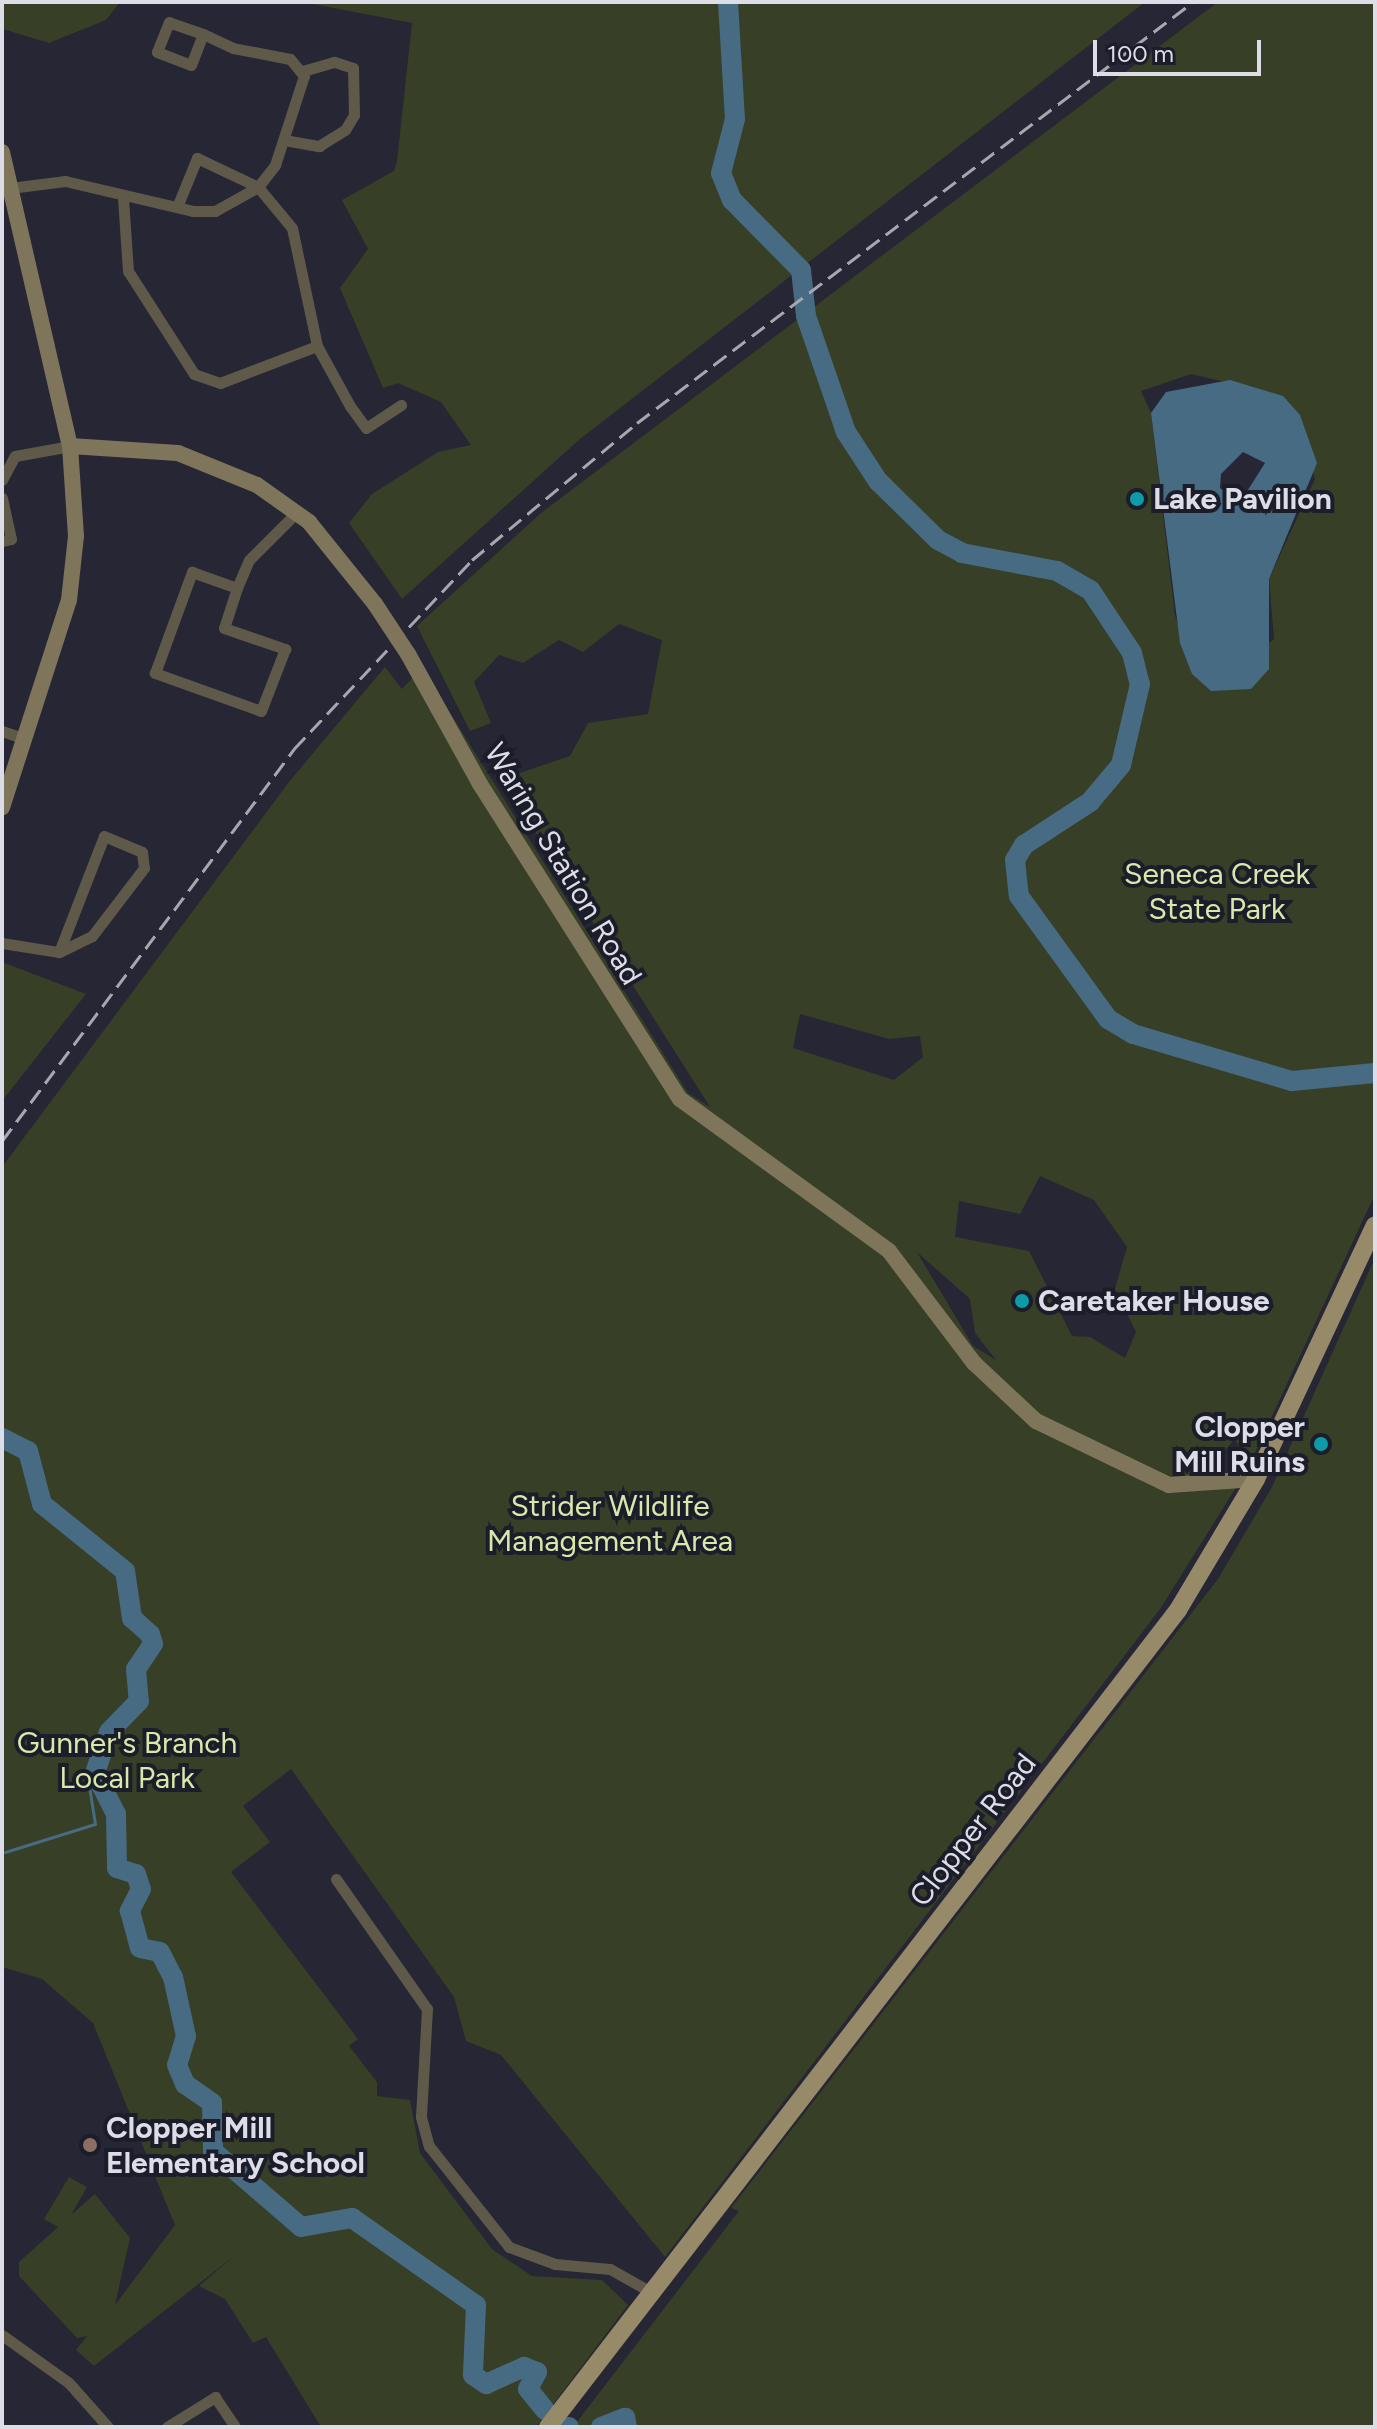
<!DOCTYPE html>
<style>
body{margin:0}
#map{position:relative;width:1377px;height:2429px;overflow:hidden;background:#262634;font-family:Figtree,sans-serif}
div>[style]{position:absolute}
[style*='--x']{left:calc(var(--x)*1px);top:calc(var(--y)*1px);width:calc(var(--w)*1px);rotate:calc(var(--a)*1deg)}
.green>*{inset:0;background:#383f27}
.water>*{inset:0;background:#466b83}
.stream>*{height:3px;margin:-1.5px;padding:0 1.5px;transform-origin:1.5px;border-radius:1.5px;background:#466b83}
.river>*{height:20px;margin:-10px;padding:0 10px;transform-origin:10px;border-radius:10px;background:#466b83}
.street>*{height:11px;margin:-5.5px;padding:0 5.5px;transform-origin:5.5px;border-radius:5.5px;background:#5f5949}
.secondary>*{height:16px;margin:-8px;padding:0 8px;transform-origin:8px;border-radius:8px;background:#7e755b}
.primary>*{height:18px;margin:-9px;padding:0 9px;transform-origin:9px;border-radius:9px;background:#968a69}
.rail>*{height:3px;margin-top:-1.5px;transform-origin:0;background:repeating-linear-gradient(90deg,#a6a7b1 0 16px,transparent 0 24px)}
.secondary-bridge>*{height:16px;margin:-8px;padding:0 8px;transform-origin:8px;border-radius:8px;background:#7e755b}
.dots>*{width:22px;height:22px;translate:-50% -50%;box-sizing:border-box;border:4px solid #1c1d2a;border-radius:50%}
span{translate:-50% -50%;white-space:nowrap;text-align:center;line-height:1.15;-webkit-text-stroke:8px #1c1d2a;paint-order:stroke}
.poi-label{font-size:30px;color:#dcdde6;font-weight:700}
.left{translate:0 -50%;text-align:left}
.right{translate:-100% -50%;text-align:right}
.street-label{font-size:30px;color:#dcdde6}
.park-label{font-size:30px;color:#d7e9a8}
.frame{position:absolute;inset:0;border:4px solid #dcdde6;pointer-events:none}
.scale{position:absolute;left:1093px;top:40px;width:168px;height:36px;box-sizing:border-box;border:4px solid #dcdde6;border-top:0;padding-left:10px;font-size:24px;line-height:28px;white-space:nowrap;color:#dcdde6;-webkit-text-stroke:6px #1c1d2a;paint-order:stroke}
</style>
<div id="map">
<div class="green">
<i style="clip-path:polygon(2px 2px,120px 2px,106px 20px,49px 43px,3px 29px)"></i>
<i style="clip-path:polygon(302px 2px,1145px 2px,580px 439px,402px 599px,349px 523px,372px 494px,438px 452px,471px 445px,441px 402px,398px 383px,383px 388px,340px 288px,368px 249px,342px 200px,394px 171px,397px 161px,412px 23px)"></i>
<i style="clip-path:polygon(evenodd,1218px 2px,1375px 2px,1375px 1194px,1247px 1470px,1160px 1609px,665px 2257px,501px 2055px,466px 2041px,454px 1997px,291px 1769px,243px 1806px,270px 1842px,231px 1872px,358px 2039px,349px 2046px,377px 2082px,377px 2096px,410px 2100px,420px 2153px,492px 2249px,532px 2276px,602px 2280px,628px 2305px,536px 2427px,321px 2427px,266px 2337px,253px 2343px,225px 2299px,199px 2286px,233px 2257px,94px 2366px,76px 2350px,87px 2336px,77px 2338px,19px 2276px,19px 2262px,58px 2227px,44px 2219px,69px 2177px,87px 2187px,71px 2215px,95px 2194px,130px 2238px,115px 2305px,175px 2225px,93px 2023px,42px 1979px,2px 1967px,2px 1167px,289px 782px,385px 667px,402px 689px,422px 668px,688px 1093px,710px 1107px,502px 779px,570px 756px,588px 723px,648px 714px,662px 640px,619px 624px,583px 652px,559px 640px,523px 663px,499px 655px,474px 682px,491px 723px,470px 731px,417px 626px,541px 513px,1218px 2px,1191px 374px,1283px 396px,1315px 479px,1269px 579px,1274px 639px,1211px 691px,1192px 674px,1175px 615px,1151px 413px,1141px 391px,1191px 374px,1218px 2px,800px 1014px,889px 1039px,920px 1036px,923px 1057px,894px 1080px,793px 1048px,800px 1014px,1218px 2px,1040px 1176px,1094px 1200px,1127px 1247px,1115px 1289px,1136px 1332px,1125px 1358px,1090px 1337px,1072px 1336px,1029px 1251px,955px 1237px,959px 1201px,1020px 1214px,1040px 1176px,1218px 2px,917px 1252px,970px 1299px,975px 1333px,996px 1360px,973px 1346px,917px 1252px,1218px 2px,1235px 1438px,1247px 1470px,1198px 1486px,1227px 1448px,1235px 1438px)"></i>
<i style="clip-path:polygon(2px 962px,86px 994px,2px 1101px)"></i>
<i style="clip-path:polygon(1375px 1258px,1375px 2427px,573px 2427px,739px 2211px,731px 2208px,1218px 1579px,1272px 1487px)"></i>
</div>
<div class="water">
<i style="clip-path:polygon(evenodd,1230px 380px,1283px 396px,1300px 415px,1317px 463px,1269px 579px,1269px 669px,1251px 689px,1211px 691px,1192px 674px,1180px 643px,1151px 413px,1166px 392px,1230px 380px,1243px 452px,1265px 463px,1246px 493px,1231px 496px,1220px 488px,1221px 474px,1243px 452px)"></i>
</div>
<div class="stream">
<i style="--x:5;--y:1852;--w:94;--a:-17.3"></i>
<i style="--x:95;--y:1824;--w:38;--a:-99"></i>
<i style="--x:89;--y:1786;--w:14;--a:-65"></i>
</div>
<div class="river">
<i style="--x:728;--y:2;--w:117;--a:86.6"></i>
<i style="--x:735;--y:119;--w:56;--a:104.5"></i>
<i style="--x:721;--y:173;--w:29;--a:68"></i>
<i style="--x:732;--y:200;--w:98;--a:45.4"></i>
<i style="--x:801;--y:270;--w:46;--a:83.8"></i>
<i style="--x:806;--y:316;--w:123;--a:71"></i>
<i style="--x:846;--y:432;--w:59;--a:56.9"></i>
<i style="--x:878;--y:481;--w:84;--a:44.5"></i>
<i style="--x:938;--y:540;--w:27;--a:28"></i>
<i style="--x:962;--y:553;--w:97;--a:10.7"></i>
<i style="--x:1057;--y:571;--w:39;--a:30"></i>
<i style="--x:1091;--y:591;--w:74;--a:56.5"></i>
<i style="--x:1132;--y:653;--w:32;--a:76"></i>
<i style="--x:1140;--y:684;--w:83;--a:103.2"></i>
<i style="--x:1121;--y:765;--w:48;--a:130"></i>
<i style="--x:1090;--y:802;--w:79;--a:146.9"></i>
<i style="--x:1024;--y:845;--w:17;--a:121"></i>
<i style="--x:1015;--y:860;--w:36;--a:84"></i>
<i style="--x:1019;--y:896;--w:152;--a:54.1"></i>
<i style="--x:1108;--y:1019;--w:29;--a:31"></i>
<i style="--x:1133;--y:1034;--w:166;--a:16.5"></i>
<i style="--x:1292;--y:1081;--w:83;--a:-5.5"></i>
<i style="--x:2;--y:1438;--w:29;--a:27"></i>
<i style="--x:28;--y:1451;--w:55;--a:75.2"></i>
<i style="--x:42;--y:1504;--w:107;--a:38.9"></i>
<i style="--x:125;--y:1571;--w:48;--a:81.5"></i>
<i style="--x:132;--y:1618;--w:24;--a:42"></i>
<i style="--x:150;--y:1634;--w:10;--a:73"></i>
<i style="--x:153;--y:1644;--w:30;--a:124"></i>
<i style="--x:136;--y:1669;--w:32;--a:85"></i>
<i style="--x:139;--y:1701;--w:43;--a:134.1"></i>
<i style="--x:109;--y:1732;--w:43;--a:108.9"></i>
<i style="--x:95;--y:1773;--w:46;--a:62.9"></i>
<i style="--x:116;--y:1814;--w:54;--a:88.9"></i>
<i style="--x:117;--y:1868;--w:20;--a:18"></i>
<i style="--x:136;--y:1874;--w:16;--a:72"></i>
<i style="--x:141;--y:1889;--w:25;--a:117"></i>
<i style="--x:130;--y:1911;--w:38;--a:75"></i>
<i style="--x:140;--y:1948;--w:20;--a:11"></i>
<i style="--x:160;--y:1952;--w:28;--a:63"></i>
<i style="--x:173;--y:1977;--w:60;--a:77.6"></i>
<i style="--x:186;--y:2036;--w:30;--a:107"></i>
<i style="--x:177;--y:2065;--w:21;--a:67"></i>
<i style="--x:185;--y:2084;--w:33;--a:35"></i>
<i style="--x:212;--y:2103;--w:48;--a:88.8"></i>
<i style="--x:213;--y:2151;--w:116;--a:40.8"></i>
<i style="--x:301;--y:2227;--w:52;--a:-10"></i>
<i style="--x:352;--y:2218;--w:151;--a:35.1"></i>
<i style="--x:476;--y:2305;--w:70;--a:92.5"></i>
<i style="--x:473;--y:2375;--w:16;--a:35"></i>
<i style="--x:486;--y:2384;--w:42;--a:-24.1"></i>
<i style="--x:524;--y:2367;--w:14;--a:21"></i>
<i style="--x:537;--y:2372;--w:19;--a:118"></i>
<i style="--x:528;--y:2389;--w:27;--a:51"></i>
<i style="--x:568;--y:2427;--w:1;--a:0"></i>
<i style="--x:601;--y:2427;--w:26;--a:-21"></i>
<i style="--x:625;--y:2418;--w:9;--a:77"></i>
</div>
<div class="street">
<i style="--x:284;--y:140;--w:36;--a:10"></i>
<i style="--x:319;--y:146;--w:31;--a:-32"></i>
<i style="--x:345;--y:130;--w:17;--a:-59"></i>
<i style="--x:354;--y:115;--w:47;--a:-91.2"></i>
<i style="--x:353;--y:68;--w:20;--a:-162"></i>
<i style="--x:334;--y:62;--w:33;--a:164"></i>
<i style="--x:2;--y:189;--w:64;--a:-7.2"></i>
<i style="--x:65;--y:181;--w:131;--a:13.2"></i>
<i style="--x:193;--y:211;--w:22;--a:0"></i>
<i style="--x:215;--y:211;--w:49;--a:-29.2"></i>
<i style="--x:258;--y:187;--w:28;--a:-52"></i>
<i style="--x:275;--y:165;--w:94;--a:-72"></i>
<i style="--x:304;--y:76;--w:22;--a:-129"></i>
<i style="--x:290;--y:59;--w:58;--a:-169.1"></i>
<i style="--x:233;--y:48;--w:33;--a:-155"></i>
<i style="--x:203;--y:34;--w:36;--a:-161"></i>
<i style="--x:169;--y:22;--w:32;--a:112"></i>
<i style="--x:157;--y:52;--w:36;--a:21"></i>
<i style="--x:191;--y:65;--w:33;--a:-69"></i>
<i style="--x:123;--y:198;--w:73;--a:86.1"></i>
<i style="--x:128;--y:271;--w:122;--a:57.3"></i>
<i style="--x:194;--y:374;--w:28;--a:19"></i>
<i style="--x:220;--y:383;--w:104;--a:-20.9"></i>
<i style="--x:177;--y:207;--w:53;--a:-67.8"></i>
<i style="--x:197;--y:158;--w:68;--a:25.4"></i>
<i style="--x:258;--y:187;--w:53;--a:50.3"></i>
<i style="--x:292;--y:228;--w:121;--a:78"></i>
<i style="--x:317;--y:346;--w:68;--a:61.2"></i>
<i style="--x:350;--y:406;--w:27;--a:54"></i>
<i style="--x:366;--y:428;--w:42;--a:-33.3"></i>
<i style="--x:2;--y:480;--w:27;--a:-62"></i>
<i style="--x:15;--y:456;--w:56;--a:-10.3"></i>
<i style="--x:2;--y:498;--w:42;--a:77.6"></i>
<i style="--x:11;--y:539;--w:9;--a:167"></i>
<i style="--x:237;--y:588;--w:42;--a:108"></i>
<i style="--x:224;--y:628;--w:65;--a:19"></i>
<i style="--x:285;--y:649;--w:66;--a:111.2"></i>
<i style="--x:261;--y:711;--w:113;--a:-160.3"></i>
<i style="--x:155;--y:673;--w:108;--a:-69.9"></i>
<i style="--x:192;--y:572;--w:48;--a:19.6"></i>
<i style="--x:237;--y:588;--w:30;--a:-67"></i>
<i style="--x:249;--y:560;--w:68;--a:-45"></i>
<i style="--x:2;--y:731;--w:24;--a:19"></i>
<i style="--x:2;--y:943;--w:58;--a:9"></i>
<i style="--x:59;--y:952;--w:124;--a:-68.8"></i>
<i style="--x:104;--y:836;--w:41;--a:22.8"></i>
<i style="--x:142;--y:852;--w:16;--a:83"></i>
<i style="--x:144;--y:868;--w:86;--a:127.4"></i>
<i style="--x:92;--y:936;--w:37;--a:154"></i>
<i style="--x:336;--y:1879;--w:159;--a:55"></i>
<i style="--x:427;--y:2009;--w:108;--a:93.2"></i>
<i style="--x:421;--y:2117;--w:30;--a:75"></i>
<i style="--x:429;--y:2146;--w:129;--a:51.6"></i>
<i style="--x:509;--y:2247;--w:49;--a:20.3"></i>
<i style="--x:555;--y:2264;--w:55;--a:5.2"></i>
<i style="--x:610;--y:2269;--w:47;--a:29.3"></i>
<i style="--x:2;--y:2335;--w:82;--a:35.6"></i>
<i style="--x:69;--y:2383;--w:59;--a:48.4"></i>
<i style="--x:167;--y:2427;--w:57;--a:-32"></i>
<i style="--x:215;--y:2397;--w:36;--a:56"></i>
</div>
<div class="secondary">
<i style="--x:2;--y:152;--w:302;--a:77"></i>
<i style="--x:70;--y:446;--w:90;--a:86.2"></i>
<i style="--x:76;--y:536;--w:64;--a:96.2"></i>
<i style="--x:69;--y:600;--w:218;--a:107.9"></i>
<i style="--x:70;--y:446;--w:108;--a:3.7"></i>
<i style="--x:178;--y:453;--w:85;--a:22.1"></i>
<i style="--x:257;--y:485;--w:64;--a:35.4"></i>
<i style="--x:309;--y:522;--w:105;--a:51.2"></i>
<i style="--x:408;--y:654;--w:149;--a:61"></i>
<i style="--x:480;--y:784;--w:373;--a:57.6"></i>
<i style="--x:680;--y:1099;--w:258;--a:36"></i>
<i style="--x:889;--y:1251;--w:141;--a:52.8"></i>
<i style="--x:974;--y:1363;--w:85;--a:43.1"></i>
<i style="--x:1036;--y:1421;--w:148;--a:25.7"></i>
<i style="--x:1169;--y:1485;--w:87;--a:-3.9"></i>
</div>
<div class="primary">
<i style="--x:548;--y:2427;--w:1032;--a:-52.36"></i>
<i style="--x:1178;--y:1610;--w:152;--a:-59.2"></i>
<i style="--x:1256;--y:1479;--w:280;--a:-64.9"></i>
</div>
<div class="rail">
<i style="--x:2;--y:1141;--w:489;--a:-53.3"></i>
<i style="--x:294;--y:749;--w:260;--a:-46.7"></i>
<i style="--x:472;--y:560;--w:214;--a:-39.7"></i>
<i style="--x:637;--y:423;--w:697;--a:-37.13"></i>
</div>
<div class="secondary-bridge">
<i style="--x:375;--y:604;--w:60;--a:56.6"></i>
</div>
<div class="dots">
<i style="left:1137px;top:499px;background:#0f9aa8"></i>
<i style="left:1022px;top:1301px;background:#0f9aa8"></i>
<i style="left:1321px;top:1444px;background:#0f9aa8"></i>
<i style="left:90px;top:2145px;background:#8d6e63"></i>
</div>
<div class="poi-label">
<span class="left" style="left:1153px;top:499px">Lake Pavilion</span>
<span class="left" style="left:1038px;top:1301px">Caretaker House</span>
<span class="right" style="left:1305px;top:1444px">Clopper<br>Mill Ruins</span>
<span class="left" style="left:106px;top:2145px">Clopper Mill<br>Elementary School</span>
</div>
<div class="street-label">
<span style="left:563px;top:864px;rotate:59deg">Waring Station Road</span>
<span style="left:973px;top:1830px;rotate:-52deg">Clopper Road</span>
</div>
<div class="park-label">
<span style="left:1217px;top:891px">Seneca Creek<br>State Park</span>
<span style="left:610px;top:1523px">Strider Wildlife<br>Management Area</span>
<span style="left:127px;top:1760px">Gunner's Branch<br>Local Park</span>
</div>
<div class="frame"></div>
<div class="scale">100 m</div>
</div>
